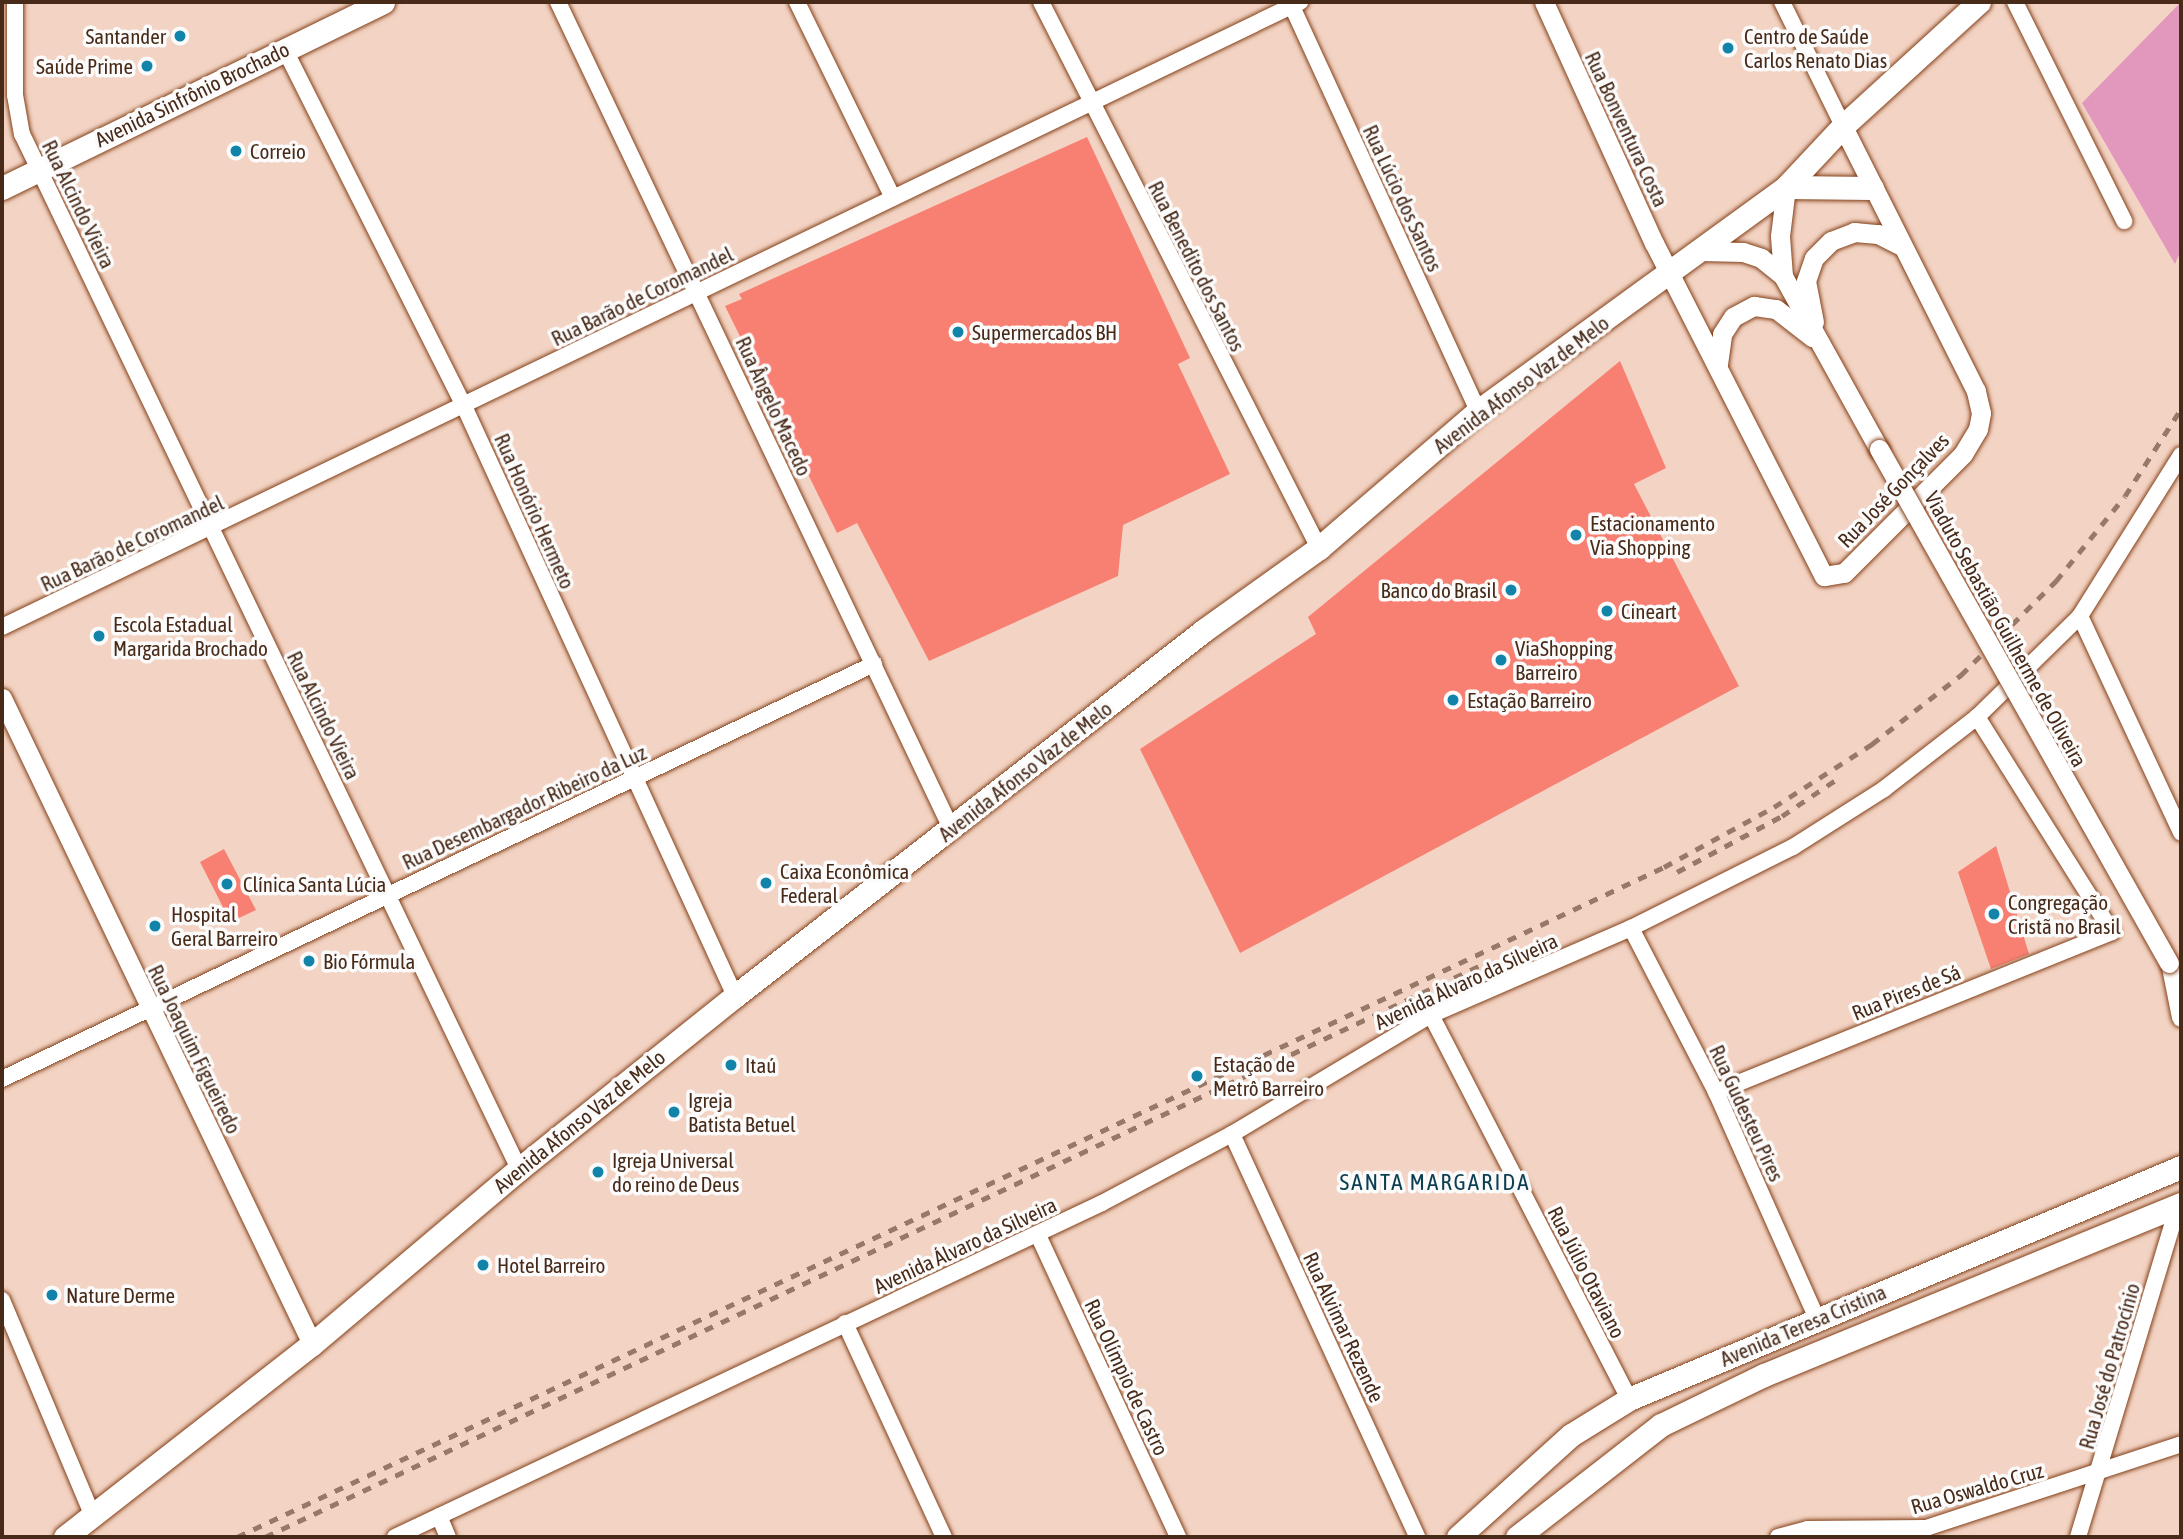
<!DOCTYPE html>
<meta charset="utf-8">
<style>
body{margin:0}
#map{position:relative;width:2183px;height:1539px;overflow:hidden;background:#f3d3c3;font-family:"Asap Condensed",sans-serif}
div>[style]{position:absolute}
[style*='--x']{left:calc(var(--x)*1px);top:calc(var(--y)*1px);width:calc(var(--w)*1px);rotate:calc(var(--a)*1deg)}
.green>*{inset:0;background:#e297bd}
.building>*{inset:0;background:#f88073}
.roads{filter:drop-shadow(0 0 2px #844018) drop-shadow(0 0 2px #844018)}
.minor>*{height:16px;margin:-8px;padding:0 8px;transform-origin:8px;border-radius:8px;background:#fff}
.tertiary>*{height:19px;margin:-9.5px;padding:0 9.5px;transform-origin:9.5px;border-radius:9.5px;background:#fff}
.secondary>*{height:23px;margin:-11.5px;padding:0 11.5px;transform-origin:11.5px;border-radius:11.5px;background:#fff}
.rail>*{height:5px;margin-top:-2.5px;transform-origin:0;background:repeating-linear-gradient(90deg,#987968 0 9px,transparent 0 18px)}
.bridges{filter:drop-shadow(0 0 2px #844018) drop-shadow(0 0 2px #844018)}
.tertiary-bridge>*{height:19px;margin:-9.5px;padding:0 9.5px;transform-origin:9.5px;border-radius:9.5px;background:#fff}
.dots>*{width:19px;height:19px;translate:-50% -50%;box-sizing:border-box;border:4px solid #fbfbfb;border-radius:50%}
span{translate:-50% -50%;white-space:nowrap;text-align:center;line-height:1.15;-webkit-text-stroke:7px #fbfbfb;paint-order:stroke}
.poi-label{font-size:21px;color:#482a19}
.right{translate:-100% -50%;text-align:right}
.left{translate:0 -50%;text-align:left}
.street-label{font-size:21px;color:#482a19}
.neighbourhood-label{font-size:23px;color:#0c3e51;letter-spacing:2px}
.frame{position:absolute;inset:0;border:4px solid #482a19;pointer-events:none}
</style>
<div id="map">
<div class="green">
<i style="clip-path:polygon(2181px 2px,2181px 250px,2175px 264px,2082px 103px)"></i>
</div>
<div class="building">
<i style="clip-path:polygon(1087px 137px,1190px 358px,1178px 364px,1230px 474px,1123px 525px,1118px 576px,929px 661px,857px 523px,837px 533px,725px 306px,742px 299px,739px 294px)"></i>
<i style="clip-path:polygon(1620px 361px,1666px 468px,1634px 484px,1739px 686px,1240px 953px,1140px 749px,1316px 634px,1308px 617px)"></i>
<i style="clip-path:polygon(1996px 846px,2029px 954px,1991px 969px,1958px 872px)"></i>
<i style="clip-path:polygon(224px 849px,256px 910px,239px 918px,233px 906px,225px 911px,200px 862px)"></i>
</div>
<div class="roads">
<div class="minor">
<i style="--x:15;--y:2;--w:93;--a:90"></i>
<i style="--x:15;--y:95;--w:40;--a:80"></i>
<i style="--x:22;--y:134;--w:1148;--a:64.35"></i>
<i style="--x:558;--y:2;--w:915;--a:64.56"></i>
<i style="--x:797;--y:2;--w:218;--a:63.9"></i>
<i style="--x:1041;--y:2;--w:613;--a:63.02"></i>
<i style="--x:1290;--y:2;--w:450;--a:65.3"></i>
<i style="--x:1782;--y:2;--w:138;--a:63.8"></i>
<i style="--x:2015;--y:2;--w:245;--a:63.5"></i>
<i style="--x:284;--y:48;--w:401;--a:63.3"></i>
<i style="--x:464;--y:406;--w:649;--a:65.33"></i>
<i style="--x:2080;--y:616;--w:239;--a:65"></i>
<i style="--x:2;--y:627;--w:1441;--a:-25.71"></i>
<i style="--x:1631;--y:928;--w:185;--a:62.6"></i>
<i style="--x:1716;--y:1092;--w:248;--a:66"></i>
<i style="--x:1431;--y:1015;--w:432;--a:62.7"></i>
<i style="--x:2;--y:1079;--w:966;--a:-25.45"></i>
<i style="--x:1716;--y:1092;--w:427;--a:-22"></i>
<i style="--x:2112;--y:932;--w:254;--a:-122.1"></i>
<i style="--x:1232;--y:1134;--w:443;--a:65.3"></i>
<i style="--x:1038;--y:1235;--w:333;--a:65.1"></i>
<i style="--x:2;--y:1300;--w:234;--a:67.2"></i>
<i style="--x:845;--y:1323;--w:236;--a:65.2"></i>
<i style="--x:439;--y:1516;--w:23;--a:67"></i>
<i style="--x:395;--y:1537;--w:782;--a:-25.29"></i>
<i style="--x:1102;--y:1203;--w:147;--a:-28"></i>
<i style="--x:1232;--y:1134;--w:232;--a:-30.9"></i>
<i style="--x:1431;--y:1015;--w:218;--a:-23.5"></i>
<i style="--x:1631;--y:928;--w:181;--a:-26.6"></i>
<i style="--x:1793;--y:847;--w:108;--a:-32.5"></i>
<i style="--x:1884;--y:789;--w:118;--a:-37.7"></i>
<i style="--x:1977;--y:717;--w:144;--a:-44.4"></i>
<i style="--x:2080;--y:616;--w:190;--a:-57.9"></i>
<i style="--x:1778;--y:1537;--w:31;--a:-15"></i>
<i style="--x:1808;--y:1529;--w:118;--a:-0.5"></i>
<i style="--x:1926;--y:1528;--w:268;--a:-18.2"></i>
<i style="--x:2078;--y:1537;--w:347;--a:-73.2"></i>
</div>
<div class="tertiary">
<i style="--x:1544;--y:2;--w:265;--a:65.5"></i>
<i style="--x:1654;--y:243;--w:374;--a:63"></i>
<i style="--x:1824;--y:576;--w:20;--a:-9"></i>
<i style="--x:1844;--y:573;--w:168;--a:-45"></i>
<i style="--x:1963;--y:454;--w:29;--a:-59"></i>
<i style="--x:1978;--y:429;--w:16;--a:-79"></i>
<i style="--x:1981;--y:413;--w:23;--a:-103"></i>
<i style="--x:1976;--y:391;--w:297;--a:-116.7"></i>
<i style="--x:1701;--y:251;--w:42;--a:1.4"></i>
<i style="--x:1743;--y:252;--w:19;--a:18"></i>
<i style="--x:1761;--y:258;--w:28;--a:39"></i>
<i style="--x:1783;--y:276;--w:198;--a:61"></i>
<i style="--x:1783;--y:276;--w:40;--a:-94.3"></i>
<i style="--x:1780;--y:236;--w:49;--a:-83"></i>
<i style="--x:1814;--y:322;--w:42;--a:-101"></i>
<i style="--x:1806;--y:281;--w:24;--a:-71"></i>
<i style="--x:1814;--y:258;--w:24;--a:-45"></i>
<i style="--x:1831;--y:241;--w:25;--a:-21"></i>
<i style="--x:1854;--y:232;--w:24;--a:5"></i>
<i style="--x:1878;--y:234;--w:25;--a:27"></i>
<i style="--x:1718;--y:364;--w:30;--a:-82"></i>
<i style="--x:1722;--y:334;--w:20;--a:-57"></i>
<i style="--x:1733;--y:317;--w:24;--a:-28"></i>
<i style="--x:1754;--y:306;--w:22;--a:8"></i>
<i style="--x:1776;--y:309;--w:46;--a:37.9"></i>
<i style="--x:2;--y:698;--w:717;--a:64.36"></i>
<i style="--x:2171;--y:967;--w:51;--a:78.7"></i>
</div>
<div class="secondary">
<i style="--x:1786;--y:187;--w:86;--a:0.7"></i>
<i style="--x:2;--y:188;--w:424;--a:-26"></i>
<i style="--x:65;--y:1537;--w:313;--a:-38"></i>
<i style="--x:312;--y:1344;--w:271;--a:-40.2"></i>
<i style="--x:519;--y:1169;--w:277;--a:-38.7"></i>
<i style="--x:735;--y:996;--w:594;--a:-37.95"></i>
<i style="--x:1203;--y:631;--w:143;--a:-35.6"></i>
<i style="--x:1319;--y:548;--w:210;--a:-40.7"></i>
<i style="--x:1478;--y:411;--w:381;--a:-36"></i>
<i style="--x:1786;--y:187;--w:83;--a:-46.9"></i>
<i style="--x:1843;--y:126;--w:184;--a:-42.4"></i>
<i style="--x:1458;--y:1537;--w:152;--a:-42.1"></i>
<i style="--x:1571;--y:1435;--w:68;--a:-31.8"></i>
<i style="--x:1629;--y:1399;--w:599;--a:-22.8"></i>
<i style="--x:1517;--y:1537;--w:182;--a:-37.9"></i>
<i style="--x:1661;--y:1425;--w:114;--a:-25.9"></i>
<i style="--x:1764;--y:1375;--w:451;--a:-22.3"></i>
</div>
</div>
<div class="rail">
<i style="--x:1677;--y:872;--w:119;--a:-28.1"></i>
<i style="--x:1782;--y:816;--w:70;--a:-33.9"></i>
<i style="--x:237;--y:1537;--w:1576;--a:-25.15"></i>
<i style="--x:1664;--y:867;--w:125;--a:-28.6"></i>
<i style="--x:1774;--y:807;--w:117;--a:-32.7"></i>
<i style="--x:1872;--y:744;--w:113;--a:-37.8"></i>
<i style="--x:1961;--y:675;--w:134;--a:-44.7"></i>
<i style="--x:2056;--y:581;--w:109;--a:-50.9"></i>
<i style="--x:2125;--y:496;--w:103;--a:-57.2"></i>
<i style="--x:265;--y:1537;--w:1344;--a:-25.19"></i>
</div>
<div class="bridges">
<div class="tertiary-bridge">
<i style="--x:1879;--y:449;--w:590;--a:60.57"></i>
</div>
</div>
<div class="dots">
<i style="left:180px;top:36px;background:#1284aa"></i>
<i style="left:1728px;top:48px;background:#1284aa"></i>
<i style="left:147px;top:66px;background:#1284aa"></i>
<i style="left:236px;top:151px;background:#1284aa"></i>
<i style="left:958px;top:332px;background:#1284aa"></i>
<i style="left:1576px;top:535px;background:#1284aa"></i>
<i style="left:1511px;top:590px;background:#1284aa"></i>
<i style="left:1607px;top:611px;background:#1284aa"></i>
<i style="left:99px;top:636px;background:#1284aa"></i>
<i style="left:1501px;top:660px;background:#1284aa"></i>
<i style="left:1453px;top:700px;background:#1284aa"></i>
<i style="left:766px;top:883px;background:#1284aa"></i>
<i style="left:227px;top:884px;background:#1284aa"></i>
<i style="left:1994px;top:914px;background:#1284aa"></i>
<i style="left:155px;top:926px;background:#1284aa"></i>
<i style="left:309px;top:961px;background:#1284aa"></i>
<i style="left:731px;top:1065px;background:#1284aa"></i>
<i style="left:1197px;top:1076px;background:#1284aa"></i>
<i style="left:674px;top:1112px;background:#1284aa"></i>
<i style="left:598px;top:1172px;background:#1284aa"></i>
<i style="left:483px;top:1265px;background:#1284aa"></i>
<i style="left:52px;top:1295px;background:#1284aa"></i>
</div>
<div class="poi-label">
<span class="right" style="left:166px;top:36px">Santander</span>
<span class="left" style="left:1744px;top:48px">Centro de Saúde<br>Carlos Renato Dias</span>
<span class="right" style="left:133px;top:66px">Saúde Prime</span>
<span class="left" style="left:250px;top:151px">Correio</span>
<span class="left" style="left:972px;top:332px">Supermercados BH</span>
<span class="left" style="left:1590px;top:535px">Estacionamento<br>Via Shopping</span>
<span class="right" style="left:1497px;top:590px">Banco do Brasil</span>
<span class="left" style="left:1621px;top:611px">Cineart</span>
<span class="left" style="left:113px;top:636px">Escola Estadual<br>Margarida Brochado</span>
<span class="left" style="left:1515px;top:660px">ViaShopping<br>Barreiro</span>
<span class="left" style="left:1467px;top:700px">Estação Barreiro</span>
<span class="left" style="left:780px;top:883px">Caixa Econômica<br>Federal</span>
<span class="left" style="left:243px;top:884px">Clínica Santa Lúcia</span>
<span class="left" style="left:2008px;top:914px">Congregação<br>Cristã no Brasil</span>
<span class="left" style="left:171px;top:926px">Hospital<br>Geral Barreiro</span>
<span class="left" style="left:323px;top:961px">Bio Fórmula</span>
<span class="left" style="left:1213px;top:1076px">Estação de<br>Metrô Barreiro</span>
<span class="left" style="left:745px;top:1065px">Itaú</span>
<span class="left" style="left:688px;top:1112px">Igreja<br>Batista Betuel</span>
<span class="left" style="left:612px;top:1172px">Igreja Universal<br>do reino de Deus</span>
<span class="left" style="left:497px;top:1265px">Hotel Barreiro</span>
<span class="left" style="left:66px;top:1295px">Nature Derme</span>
</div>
<div class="street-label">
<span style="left:192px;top:94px;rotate:-26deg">Avenida Sinfrônio Brochado</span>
<span style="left:1627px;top:129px;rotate:65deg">Rua Bonventura Costa</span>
<span style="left:1403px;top:198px;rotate:65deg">Rua Lúcio dos Santos</span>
<span style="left:79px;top:204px;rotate:64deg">Rua Alcindo Vieira</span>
<span style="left:1197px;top:266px;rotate:63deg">Rua Benedito dos Santos</span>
<span style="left:642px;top:296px;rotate:-26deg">Rua Barão de Coromandel</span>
<span style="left:1521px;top:384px;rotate:-37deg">Avenida Afonso Vaz de Melo</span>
<span style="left:774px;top:406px;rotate:65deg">Rua Ângelo Macedo</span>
<span style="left:1893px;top:490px;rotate:-46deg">Rua José Gonçalves</span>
<span style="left:535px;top:511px;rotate:66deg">Rua Honório Hermeto</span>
<span style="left:132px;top:543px;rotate:-25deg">Rua Barão de Coromandel</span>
<span style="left:2006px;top:629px;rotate:61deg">Viaduto Sebastião Guilherme de Oliveira</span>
<span style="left:324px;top:715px;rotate:64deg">Rua Alcindo Vieira</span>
<span style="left:1025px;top:771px;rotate:-38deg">Avenida Afonso Vaz de Melo</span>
<span style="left:524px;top:807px;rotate:-25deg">Rua Desembargador Ribeiro da Luz</span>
<span style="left:1466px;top:981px;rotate:-25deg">Avenida Álvaro da Silveira</span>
<span style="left:1906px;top:992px;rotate:-22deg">Rua Pires de Sá</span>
<span style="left:195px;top:1049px;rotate:64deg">Rua Joaquim Figueiredo</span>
<span style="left:1747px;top:1113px;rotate:65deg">Rua Gudesteu Pires</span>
<span style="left:579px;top:1121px;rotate:-39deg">Avenida Afonso Vaz de Melo</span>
<span style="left:965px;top:1245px;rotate:-25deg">Avenida Álvaro da Silveira</span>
<span style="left:1587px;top:1272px;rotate:63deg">Rua Júlio Otaviano</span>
<span style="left:1803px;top:1325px;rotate:-23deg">Avenida Teresa Cristina</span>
<span style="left:1344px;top:1327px;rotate:65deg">Rua Alvimar Rezende</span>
<span style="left:2109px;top:1366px;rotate:-74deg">Rua José do Patrocínio</span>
<span style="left:1127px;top:1377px;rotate:65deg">Rua Olímpio de Castro</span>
<span style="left:1977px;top:1488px;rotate:-16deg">Rua Oswaldo Cruz</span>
</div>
<div class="neighbourhood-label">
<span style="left:1435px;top:1182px">SANTA MARGARIDA</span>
</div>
<div class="frame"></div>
</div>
